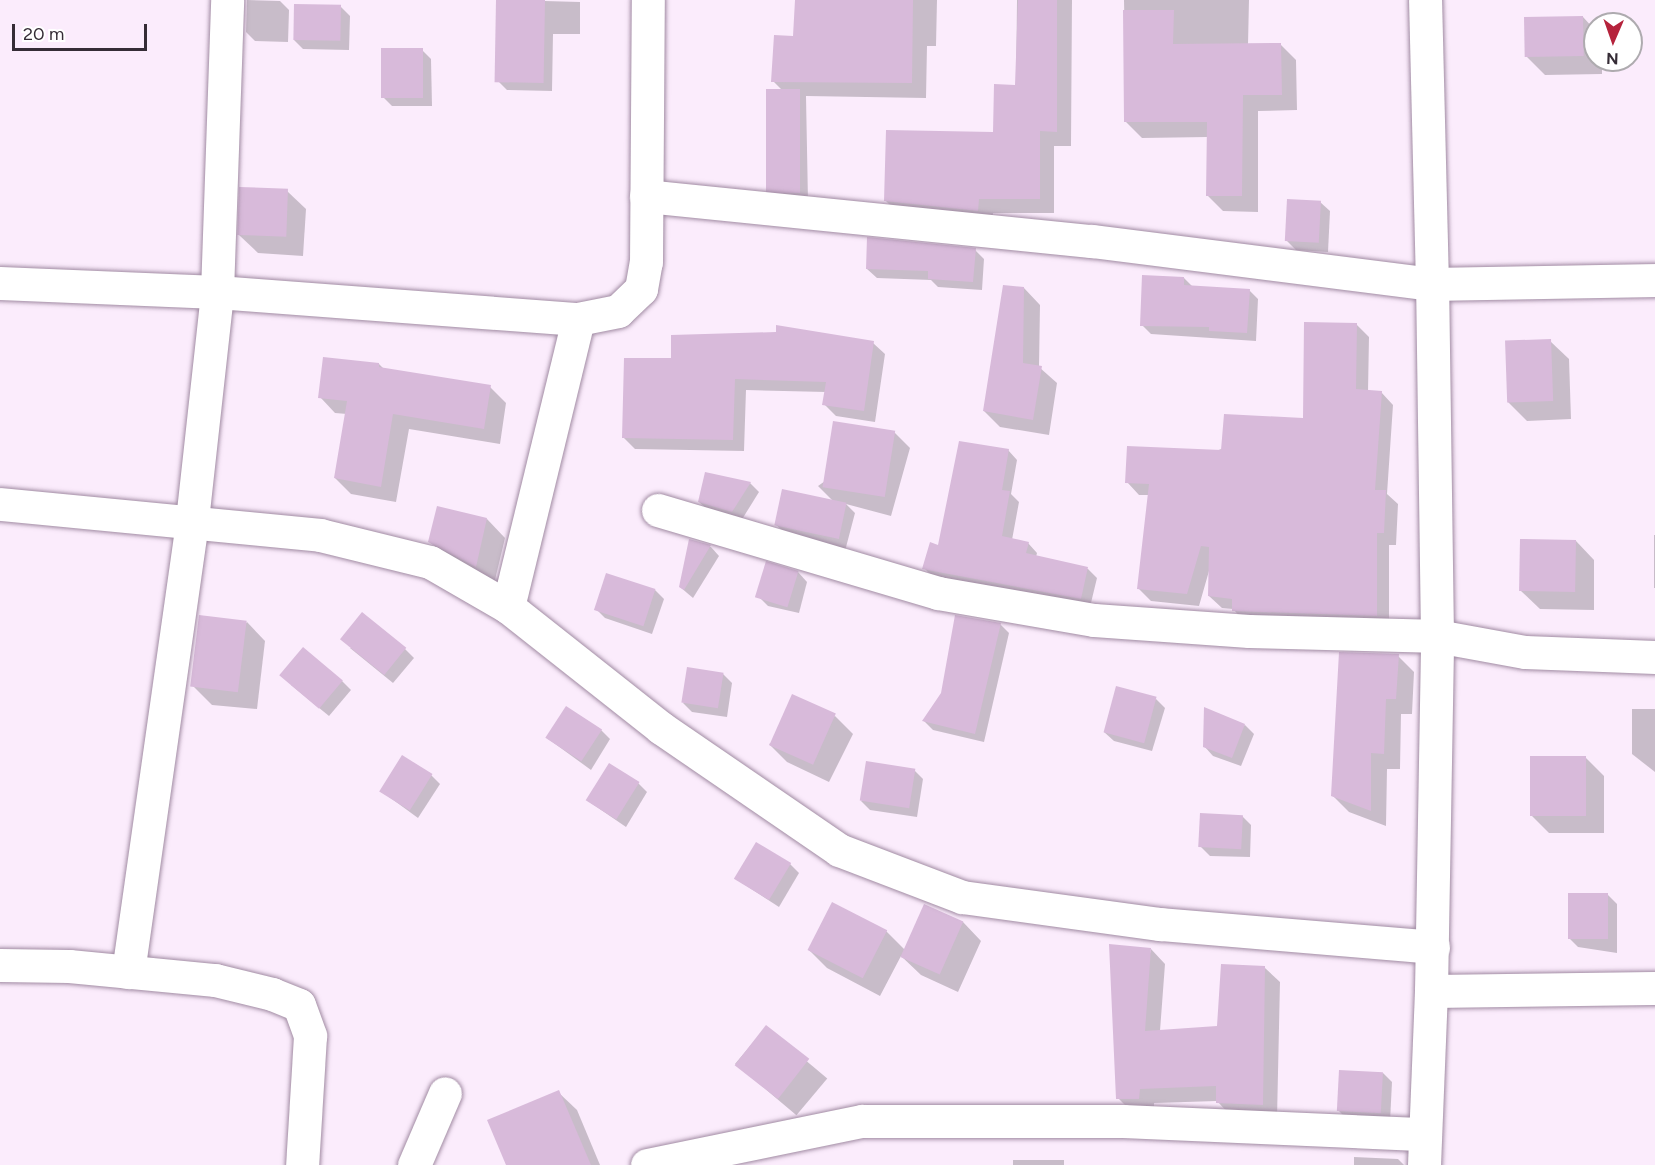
<!DOCTYPE html>
<style>
body{margin:0}
#map{position:relative;width:1655px;height:1165px;overflow:hidden;background:#fbecfc;font-family:Figtree,sans-serif}
div>[style]{position:absolute}
[style*='--x']{left:calc(var(--x)*1px);top:calc(var(--y)*1px);width:calc(var(--w)*1px);rotate:calc(var(--a)*1deg)}
.shadow>*{inset:0;background:#0003;transform-origin:0 0}
.building>*{inset:0;background:#d8bada;transform-origin:0 0}
.roads{filter:drop-shadow(0 0 2px #a18ba3) drop-shadow(0 0 2px #a18ba3)}
.street>*{height:33px;margin:-16.5px;padding:0 16.5px;transform-origin:16.5px;border-radius:16.5px;background:#fff}
span{translate:-50% -50%;white-space:nowrap;text-align:center;line-height:1.15;-webkit-text-stroke:4.5px #fff;paint-order:stroke}
.north{position:absolute;left:1583px;top:12px;width:60px;height:60px;box-sizing:border-box;background:#fff;border:2px solid #aeabaf;border-radius:50%;rotate:182deg;font-size:16px;font-weight:700;line-height:24px;text-align:center;color:#352c36}
.north::after{content:'';display:block;margin:auto;width:21px;height:27px;background:#b5233c;clip-path:polygon(50% 0,100% 100%,50% 72%,0 100%)}
.scale{position:absolute;left:12px;top:24px;width:135px;height:27px;box-sizing:border-box;border:3px solid #352c36;border-top:0;padding-left:8px;font-size:18px;line-height:21px;white-space:nowrap;color:#352c36;-webkit-text-stroke:4px #fff;paint-order:stroke}
</style>
<div id="map">
<div class="shadow">
<i style="clip-path:polygon(247px 0,280px 1px,289px 10px,288px 42px,255px 41px,246px 32px)"></i>
<i style="clip-path:polygon(509px 0,580px 2px,580px 34px,553px 34px,552px 91px,507px 90px,498px 81px)"></i>
<i style="clip-path:polygon(796px 0,937px 0,936px 46px,927px 46px,926px 98px,806px 96px,808px 201px,777px 198px,767px 189px,783px 91px,773px 81px,794px 37px)"></i>
<i style="clip-path:polygon(1017px 0,1072px 0,1071px 146px,1054px 146px,1054px 213px,993px 213px,992px 225px,901px 216px,886px 201px,995px 133px,1016px 86px)"></i>
<i style="clip-path:polygon(1124px 0,1249px 0,1248px 45px,1280px 44px,1296px 60px,1297px 110px,1258px 111px,1258px 212px,1223px 211px,1207px 195px,1208px 137px,1142px 138px,1126px 122px)"></i>
<i style="clip-path:polygon(341px 7px,350px 16px,349px 50px,303px 49px,294px 40px)"></i>
<i style="clip-path:polygon(1583px 17px,1595px 30px,1595px 60px,1602px 60px,1602px 74px,1545px 75px,1526px 56px)"></i>
<i style="clip-path:polygon(422px 50px,431px 59px,432px 106px,392px 106px,383px 97px)"></i>
<i style="clip-path:polygon(287px 191px,306px 209px,303px 256px,258px 253px,239px 235px)"></i>
<i style="clip-path:polygon(1320px 202px,1330px 211px,1328px 252px,1296px 250px,1287px 241px)"></i>
<i style="clip-path:polygon(975px 250px,984px 259px,982px 290px,938px 287px,931px 280px,877px 278px,867px 269px)"></i>
<i style="clip-path:polygon(1184px 278px,1193px 287px,1249px 290px,1258px 299px,1256px 341px,1151px 334px,1142px 325px)"></i>
<i style="clip-path:polygon(1024px 288px,1040px 305px,1039px 367px,1057px 383px,1049px 435px,1000px 427px,984px 411px)"></i>
<i style="clip-path:polygon(1356px 324px,1369px 337px,1368px 392px,1381px 392px,1393px 405px,1387px 494px,1398px 504px,1396px 545px,1389px 545px,1389px 627px,1246px 623px,1233px 609px,1222px 608px,1209px 596px,1209px 571px,1199px 606px,1151px 601px,1139px 589px,1149px 495px,1139px 495px,1127px 482px,1304px 420px)"></i>
<i style="clip-path:polygon(1550px 341px,1569px 359px,1571px 419px,1527px 421px,1508px 402px)"></i>
<i style="clip-path:polygon(873px 343px,885px 354px,875px 422px,836px 416px,824px 404px,826px 392px,746px 390px,744px 451px,635px 449px,623px 437px,673px 360px)"></i>
<i style="clip-path:polygon(379px 364px,384px 369px,490px 387px,506px 403px,500px 444px,409px 429px,396px 502px,351px 494px,335px 478px,347px 414px,335px 413px,320px 397px)"></i>
<i style="clip-path:polygon(894px 432px,910px 448px,891px 516px,846px 504px,855px 513px,845px 551px,785px 533px,775px 524px,834px 502px,818px 486px)"></i>
<i style="clip-path:polygon(1008px 450px,1017px 460px,1011px 494px,1019px 502px,1012px 540px,1028px 543px,1037px 553px,1036px 557px,1088px 569px,1097px 578px,1090px 607px,933px 577px,924px 568px)"></i>
<i style="clip-path:polygon(750px 483px,759px 492px,741px 521px,709px 511px,699px 502px)"></i>
<i style="clip-path:polygon(487px 519px,505px 538px,494px 584px,449px 560px,430px 542px)"></i>
<i style="left:1654px;top:535px;width:1px;height:53px"></i>
<i style="clip-path:polygon(691px 541px,711px 547px,719px 556px,693px 598px,680px 587px)"></i>
<i style="clip-path:polygon(1576px 541px,1594px 560px,1594px 610px,1540px 609px,1521px 591px)"></i>
<i style="clip-path:polygon(798px 572px,807px 582px,799px 613px,768px 606px,759px 597px)"></i>
<i style="clip-path:polygon(655px 590px,664px 599px,652px 634px,605px 618px,596px 609px)"></i>
<i style="clip-path:polygon(247px 622px,265px 641px,257px 709px,212px 705px,193px 686px)"></i>
<i style="clip-path:polygon(1000px 624px,1009px 633px,984px 742px,933px 730px,924px 721px)"></i>
<i style="clip-path:polygon(350px 648px,405px 649px,414px 658px,393px 683px)"></i>
<i style="clip-path:polygon(1398px 656px,1414px 672px,1412px 714px,1401px 714px,1400px 769px,1387px 769px,1386px 826px,1349px 812px,1332px 795px)"></i>
<i style="clip-path:polygon(723px 674px,732px 683px,727px 717px,692px 712px,683px 703px)"></i>
<i style="clip-path:polygon(342px 681px,351px 690px,329px 716px,291px 685px)"></i>
<i style="clip-path:polygon(1156px 699px,1165px 708px,1152px 751px,1114px 741px,1104px 732px)"></i>
<i style="clip-path:polygon(1632px 709px,1655px 709px,1655px 772px,1632px 754px)"></i>
<i style="clip-path:polygon(835px 716px,853px 734px,829px 782px,787px 762px,769px 744px)"></i>
<i style="clip-path:polygon(1245px 725px,1254px 734px,1241px 766px,1213px 756px,1204px 746px)"></i>
<i style="clip-path:polygon(601px 730px,610px 739px,591px 770px,547px 738px)"></i>
<i style="clip-path:polygon(1585px 757px,1604px 776px,1604px 833px,1549px 833px,1531px 815px)"></i>
<i style="clip-path:polygon(914px 770px,923px 779px,917px 817px,870px 810px,861px 801px)"></i>
<i style="clip-path:polygon(431px 775px,440px 784px,418px 818px,381px 791px)"></i>
<i style="clip-path:polygon(638px 783px,647px 792px,626px 827px,588px 801px)"></i>
<i style="clip-path:polygon(1242px 816px,1251px 825px,1250px 857px,1210px 856px,1201px 847px)"></i>
<i style="clip-path:polygon(790px 864px,799px 873px,779px 907px,736px 879px)"></i>
<i style="clip-path:polygon(1607px 894px,1617px 904px,1617px 953px,1578px 947px,1569px 938px)"></i>
<i style="clip-path:polygon(925px 906px,963px 922px,981px 941px,958px 992px,921px 975px,901px 956px,880px 996px,827px 968px,809px 950px,886px 931px,905px 950px)"></i>
<i style="clip-path:polygon(1151px 949px,1165px 964px,1160px 1031px,1219px 1028px,1265px 968px,1280px 982px,1277px 1119px,1232px 1117px,1217px 1101px,1154px 1103px,1154px 1114px,1133px 1113px,1118px 1098px)"></i>
<i style="left:766px;top:1027px;width:80px;height:48px;rotate:40deg"></i>
<i style="clip-path:polygon(1383px 1073px,1392px 1082px,1390px 1122px,1348px 1120px,1339px 1111px)"></i>
<i style="clip-path:polygon(558px 1092px,577px 1110px,600px 1165px,508px 1165px)"></i>
<i style="clip-path:polygon(1354px 1157px,1398px 1159px,1404px 1165px,1354px 1165px)"></i>
<i style="left:1013px;top:1160px;width:51px;height:5px"></i>
</div>
<div class="building">
<i style="left:545px;top:0;width:83px;height:49px;rotate:91deg"></i>
<i style="clip-path:polygon(795px 0,913px 0,912px 83px,771px 82px,774px 35px,793px 36px)"></i>
<i style="clip-path:polygon(1018px 0,1057px 0,1057px 132px,1040px 131px,1040px 199px,979px 199px,978px 211px,884px 201px,886px 130px,993px 132px,994px 84px,1015px 85px)"></i>
<i style="left:294px;top:4px;width:47px;height:36px;rotate:1deg"></i>
<i style="clip-path:polygon(1123px 10px,1174px 10px,1173px 44px,1281px 43px,1282px 95px,1243px 95px,1242px 196px,1206px 196px,1207px 122px,1124px 122px)"></i>
<i style="left:1583px;top:16px;width:40px;height:59px;rotate:89deg"></i>
<i style="left:423px;top:48px;width:50px;height:42px;rotate:90deg"></i>
<i style="left:800px;top:89px;width:104px;height:34px;rotate:90deg"></i>
<i style="left:239px;top:187px;width:49px;height:48px;rotate:2deg"></i>
<i style="left:1287px;top:199px;width:34px;height:42px;rotate:3deg"></i>
<i style="clip-path:polygon(867px 237px,976px 248px,973px 282px,928px 279px,928px 271px,866px 269px)"></i>
<i style="clip-path:polygon(1142px 275px,1184px 277px,1184px 285px,1250px 289px,1247px 333px,1209px 331px,1209px 327px,1140px 326px)"></i>
<i style="clip-path:polygon(1003px 285px,1024px 287px,1023px 363px,1042px 366px,1033px 420px,983px 411px)"></i>
<i style="clip-path:polygon(1304px 322px,1357px 323px,1356px 389px,1382px 391px,1375px 490px,1386px 490px,1384px 533px,1377px 533px,1377px 616px,1232px 611px,1232px 599px,1208px 596px,1209px 547px,1201px 546px,1187px 594px,1137px 589px,1149px 484px,1125px 483px,1127px 446px,1221px 450px,1224px 414px,1303px 418px)"></i>
<i style="clip-path:polygon(776px 325px,874px 341px,864px 411px,822px 405px,826px 382px,735px 379px,733px 440px,622px 438px,624px 358px,671px 358px,671px 335px,776px 332px)"></i>
<i style="left:1551px;top:339px;width:62px;height:46px;rotate:88deg"></i>
<i style="clip-path:polygon(323px 357px,379px 363px,379px 367px,491px 385px,484px 429px,393px 414px,381px 487px,334px 478px,347px 401px,318px 398px)"></i>
<i style="left:833px;top:421px;width:63px;height:67px;rotate:9deg"></i>
<i style="clip-path:polygon(959px 441px,1009px 449px,1002px 490px,1010px 491px,1002px 536px,1029px 542px,1026px 553px,1088px 567px,1081px 599px,922px 569px,930px 542px,938px 545px)"></i>
<i style="clip-path:polygon(705px 472px,751px 482px,732px 512px,698px 502px)"></i>
<i style="left:782px;top:489px;width:66px;height:37px;rotate:12deg"></i>
<i style="clip-path:polygon(437px 506px,487px 518px,476px 567px,428px 542px)"></i>
<i style="clip-path:polygon(689px 539px,711px 545px,684px 590px,679px 587px)"></i>
<i style="left:1520px;top:539px;width:56px;height:52px;rotate:1deg"></i>
<i style="left:766px;top:561px;width:34px;height:38px;rotate:17deg"></i>
<i style="left:606px;top:573px;width:52px;height:39px;rotate:18deg"></i>
<i style="left:362px;top:612px;width:57px;height:35px;rotate:39deg"></i>
<i style="left:199px;top:615px;width:48px;height:72px;rotate:7deg"></i>
<i style="clip-path:polygon(955px 615px,1001px 623px,975px 734px,922px 721px,941px 693px)"></i>
<i style="left:303px;top:647px;width:52px;height:37px;rotate:40deg"></i>
<i style="clip-path:polygon(1339px 652px,1399px 654px,1396px 699px,1386px 699px,1384px 754px,1371px 753px,1371px 811px,1331px 796px)"></i>
<i style="left:687px;top:667px;width:37px;height:36px;rotate:9deg"></i>
<i style="left:1116px;top:686px;width:42px;height:48px;rotate:15deg"></i>
<i style="left:792px;top:694px;width:48px;height:56px;rotate:24deg"></i>
<i style="left:566px;top:706px;width:43px;height:38px;rotate:33deg"></i>
<i style="clip-path:polygon(1204px 707px,1245px 724px,1232px 758px,1203px 747px)"></i>
<i style="left:402px;top:755px;width:36px;height:43px;rotate:32deg"></i>
<i style="left:1530px;top:756px;width:56px;height:60px"></i>
<i style="left:866px;top:761px;width:50px;height:40px;rotate:9deg"></i>
<i style="left:609px;top:763px;width:36px;height:44px;rotate:32deg"></i>
<i style="left:1200px;top:813px;width:43px;height:34px;rotate:3deg"></i>
<i style="left:756px;top:842px;width:41px;height:43px;rotate:31deg"></i>
<i style="left:1568px;top:893px;width:40px;height:46px"></i>
<i style="left:832px;top:902px;width:62px;height:54px;rotate:27deg"></i>
<i style="left:924px;top:904px;width:43px;height:58px;rotate:24deg"></i>
<i style="clip-path:polygon(1109px 944px,1151px 948px,1145px 1031px,1217px 1026px,1221px 964px,1265px 966px,1263px 1105px,1216px 1103px,1216px 1086px,1140px 1089px,1139px 1099px,1116px 1099px)"></i>
<i style="left:766px;top:1025px;width:55px;height:51px;rotate:38deg"></i>
<i style="left:1339px;top:1070px;width:44px;height:41px;rotate:3deg"></i>
<i style="clip-path:polygon(559px 1090px,591px 1165px,506px 1165px,487px 1120px)"></i>
</div>
<div class="roads">
<div class="street">
<i style="--x:646;--y:196;--w:448;--a:5.8"></i>
<i style="--x:1092;--y:241;--w:343;--a:7.2"></i>
<i style="--x:1432;--y:284;--w:284;--a:-91.4"></i>
<i style="--x:0;--y:283;--w:217;--a:2.4"></i>
<i style="--x:217;--y:292;--w:362;--a:4.3"></i>
<i style="--x:578;--y:319;--w:41;--a:-11.3"></i>
<i style="--x:618;--y:311;--w:32;--a:-44"></i>
<i style="--x:641;--y:289;--w:27;--a:-80"></i>
<i style="--x:646;--y:262;--w:262;--a:-89.6"></i>
<i style="--x:0;--y:504;--w:321;--a:5.5"></i>
<i style="--x:320;--y:535;--w:113;--a:13.8"></i>
<i style="--x:430;--y:562;--w:90;--a:30"></i>
<i style="--x:508;--y:607;--w:195;--a:38.3"></i>
<i style="--x:661;--y:728;--w:216;--a:34.4"></i>
<i style="--x:839;--y:850;--w:132;--a:20.9"></i>
<i style="--x:962;--y:897;--w:200;--a:7.8"></i>
<i style="--x:1160;--y:924;--w:274;--a:4.8"></i>
<i style="--x:658;--y:510;--w:292;--a:16.5"></i>
<i style="--x:938;--y:593;--w:158;--a:9.8"></i>
<i style="--x:1094;--y:620;--w:155;--a:4.1"></i>
<i style="--x:1249;--y:631;--w:188;--a:1.5"></i>
<i style="--x:1437;--y:636;--w:352;--a:-90.8"></i>
<i style="--x:1432;--y:284;--w:223;--a:-1"></i>
<i style="--x:508;--y:607;--w:296;--a:-76.3"></i>
<i style="--x:0;--y:965;--w:69;--a:0.8"></i>
<i style="--x:69;--y:966;--w:147;--a:5.5"></i>
<i style="--x:215;--y:980;--w:59;--a:13.8"></i>
<i style="--x:272;--y:994;--w:29;--a:22"></i>
<i style="--x:299;--y:1005;--w:33;--a:70"></i>
<i style="--x:310;--y:1036;--w:129;--a:93.5"></i>
<i style="--x:128;--y:972;--w:457;--a:-81.9"></i>
<i style="--x:192;--y:520;--w:229;--a:-83.7"></i>
<i style="--x:217;--y:292;--w:292;--a:-88"></i>
<i style="--x:1431;--y:991;--w:355;--a:-89"></i>
<i style="--x:1437;--y:636;--w:89;--a:10.3"></i>
<i style="--x:1525;--y:652;--w:130;--a:2.2"></i>
<i style="--x:414;--y:1165;--w:78;--a:-66.7"></i>
<i style="--x:647;--y:1165;--w:219;--a:-11.6"></i>
<i style="--x:862;--y:1121;--w:261;--a:0"></i>
<i style="--x:1123;--y:1121;--w:302;--a:2.5"></i>
<i style="--x:1424;--y:1165;--w:174;--a:-87.7"></i>
<i style="--x:1431;--y:991;--w:224;--a:-0.8"></i>
</div>
</div>
<div class="north">N</div>
<div class="scale">20 m</div>
</div>
